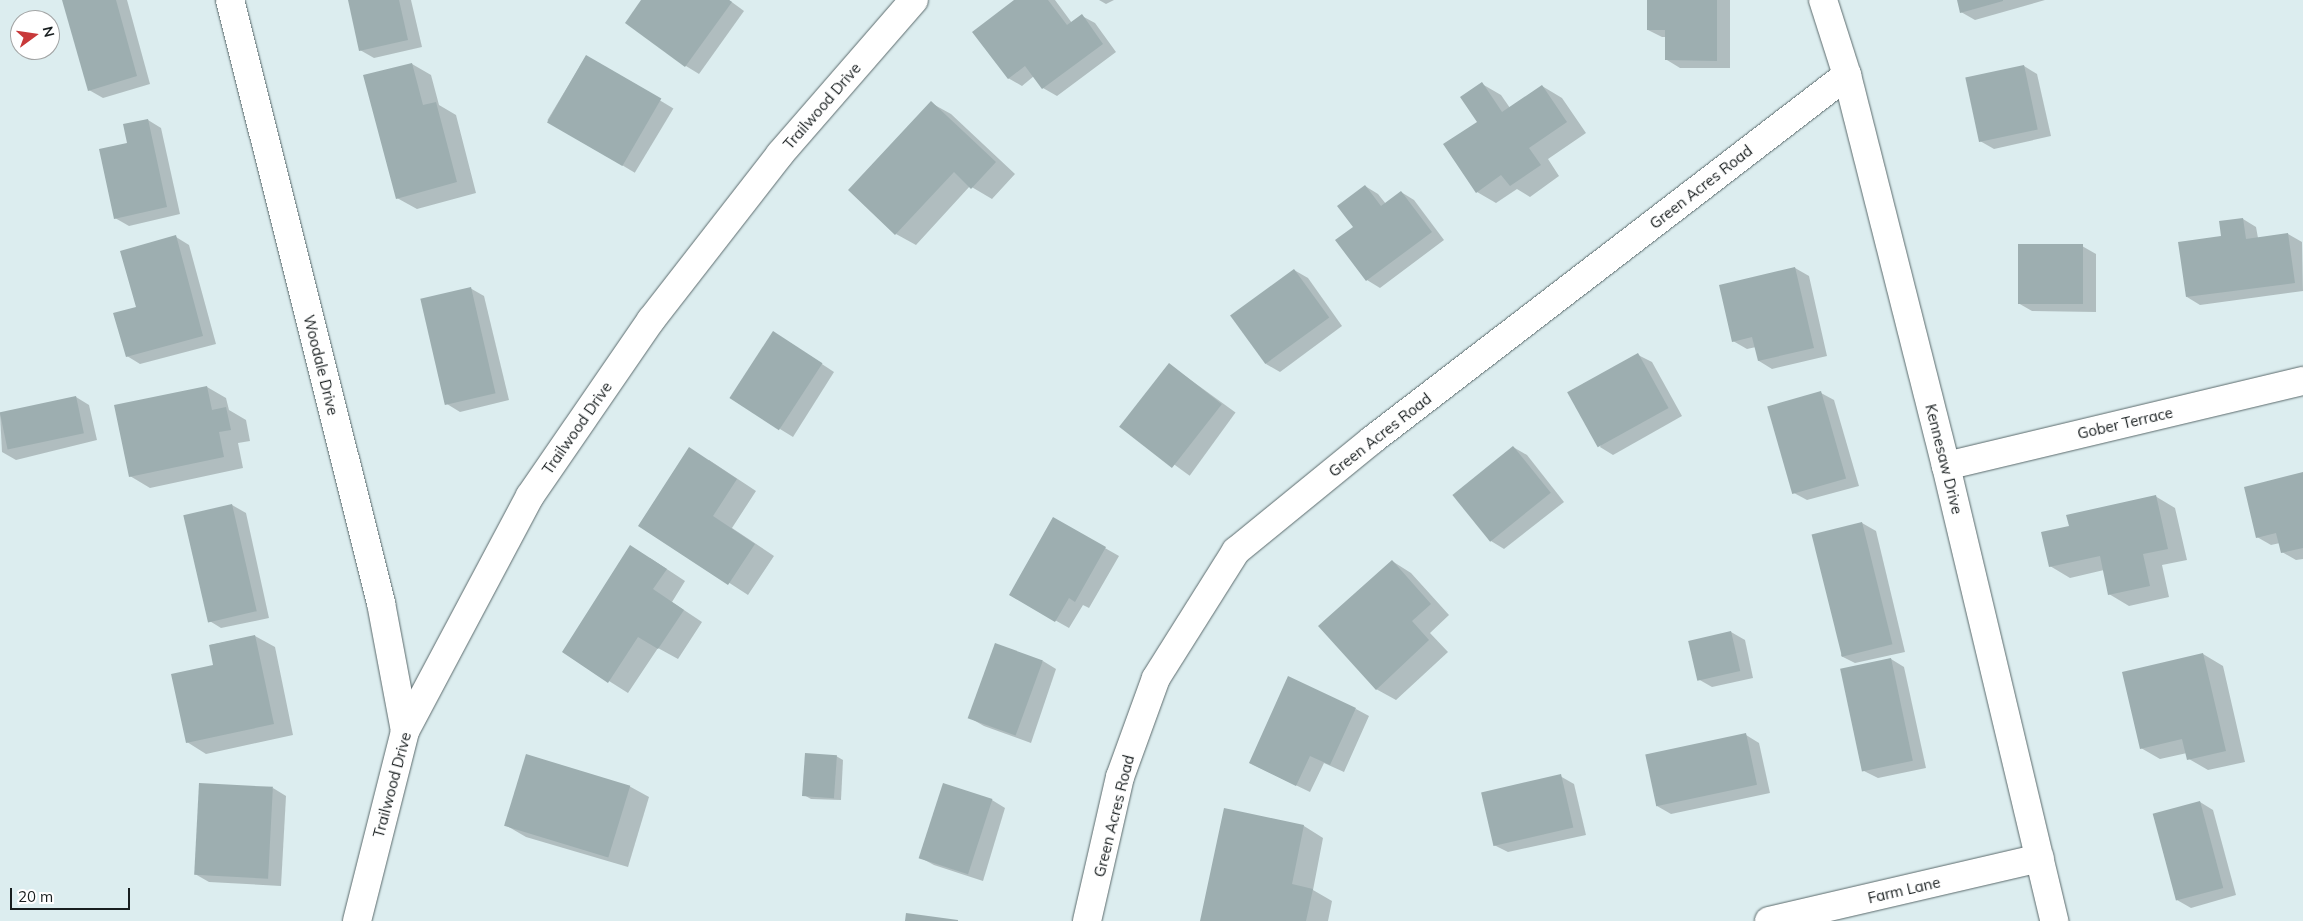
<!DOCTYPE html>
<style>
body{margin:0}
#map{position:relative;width:2303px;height:921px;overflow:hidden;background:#dcedef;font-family:Mulish,sans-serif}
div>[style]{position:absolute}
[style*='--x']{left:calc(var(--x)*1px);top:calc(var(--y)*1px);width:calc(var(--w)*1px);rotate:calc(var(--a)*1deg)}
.shadow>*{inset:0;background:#0003;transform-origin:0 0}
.building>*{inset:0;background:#9daeb0;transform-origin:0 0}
.roads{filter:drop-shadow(0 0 1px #5b6a6c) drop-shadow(0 0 1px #5b6a6c)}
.street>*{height:28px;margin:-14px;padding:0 14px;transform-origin:14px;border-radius:14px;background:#fff}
span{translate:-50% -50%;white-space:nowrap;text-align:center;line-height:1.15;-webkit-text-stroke:4px #fff;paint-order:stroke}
.street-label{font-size:15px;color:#181e1f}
.north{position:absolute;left:10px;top:10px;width:50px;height:50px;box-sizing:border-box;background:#fff;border:1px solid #a3a5a5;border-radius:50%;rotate:76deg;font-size:14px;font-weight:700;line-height:20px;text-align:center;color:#181e1f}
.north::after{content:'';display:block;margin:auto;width:18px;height:22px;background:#c8393a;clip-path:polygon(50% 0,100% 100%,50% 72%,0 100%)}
.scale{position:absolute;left:10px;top:888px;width:120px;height:22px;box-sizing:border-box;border:2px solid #181e1f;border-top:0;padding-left:6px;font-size:15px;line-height:18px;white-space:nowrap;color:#181e1f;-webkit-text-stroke:4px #fff;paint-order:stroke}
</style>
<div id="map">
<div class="shadow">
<i style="clip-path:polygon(63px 0,127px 0,150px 84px,103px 98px,89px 90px)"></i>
<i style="clip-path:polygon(349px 0,411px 0,422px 47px,374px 58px,360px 50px)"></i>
<i style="clip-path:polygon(643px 0,729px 0,744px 11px,699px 74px,686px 66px)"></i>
<i style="clip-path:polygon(1016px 0,1055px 0,1072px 23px,1082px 16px,1095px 23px,1116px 52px,1057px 96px,1043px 88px,1034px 76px,1022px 86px,1008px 78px)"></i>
<i style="clip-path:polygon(1099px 0,1114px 0,1106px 4px)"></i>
<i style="clip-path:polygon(1648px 0,1730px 0,1730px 68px,1680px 68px,1667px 60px,1667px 37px,1662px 37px,1648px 30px)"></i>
<i style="clip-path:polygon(1958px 0,2045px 0,1975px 20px,1961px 12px)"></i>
<i style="left:586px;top:56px;width:102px;height:75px;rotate:31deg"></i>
<i style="clip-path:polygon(412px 64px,431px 75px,439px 105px,456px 115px,476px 193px,417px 209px,397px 198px)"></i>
<i style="clip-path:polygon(2024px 66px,2037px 74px,2051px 136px,1994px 149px,1980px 141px)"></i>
<i style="clip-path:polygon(1482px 84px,1501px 95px,1510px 108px,1542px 86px,1562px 98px,1586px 133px,1548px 159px,1559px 176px,1530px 197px,1517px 189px,1496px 203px,1477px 192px)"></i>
<i style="clip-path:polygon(931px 103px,951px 114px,1015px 174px,992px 199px,970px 186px,916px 245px,896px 234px)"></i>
<i style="clip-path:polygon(148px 120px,161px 128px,180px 214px,129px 226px,115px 218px,129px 144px)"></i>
<i style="clip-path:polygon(1365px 186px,1378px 194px,1386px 204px,1401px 192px,1414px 200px,1444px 240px,1380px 288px,1367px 280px,1354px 228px)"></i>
<i style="clip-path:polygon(2243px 219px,2256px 227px,2258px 238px,2288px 234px,2302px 242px,2303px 291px,2200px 305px,2187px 297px,2222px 237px)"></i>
<i style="clip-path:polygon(176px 237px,189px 245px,216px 344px,140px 364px,127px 356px,137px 308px)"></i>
<i style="clip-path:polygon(2082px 246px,2096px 254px,2096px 312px,2032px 311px,2018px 303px)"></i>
<i style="clip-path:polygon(1795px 268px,1809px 276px,1827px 356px,1772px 369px,1759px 361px,1756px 347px,1747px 349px,1733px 341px)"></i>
<i style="clip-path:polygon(1294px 270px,1308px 278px,1342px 326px,1280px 372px,1266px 364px)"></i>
<i style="clip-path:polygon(470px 288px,484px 296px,509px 400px,460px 412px,447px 404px)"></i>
<i style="clip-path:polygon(787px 341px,834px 372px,793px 437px,780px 429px)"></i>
<i style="clip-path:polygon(1638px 355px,1652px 362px,1682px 416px,1613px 455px,1600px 447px)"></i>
<i style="left:1170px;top:365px;width:81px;height:78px;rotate:36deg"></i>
<i style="clip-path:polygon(207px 387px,226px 398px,229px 410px,246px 420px,250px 441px,238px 443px,243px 468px,150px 488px,130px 476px)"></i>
<i style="clip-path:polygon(1821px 393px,1834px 400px,1859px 486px,1807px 500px,1794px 493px,1769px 408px)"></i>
<i style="clip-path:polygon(76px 397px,89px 405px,97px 440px,16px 460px,2px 452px,0 414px)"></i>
<i style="clip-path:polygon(1513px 447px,1527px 455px,1564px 502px,1504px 549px,1491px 541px)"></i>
<i style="clip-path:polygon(709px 460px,756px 491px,732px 528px,774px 556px,748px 595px,640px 525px)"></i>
<i style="clip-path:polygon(2303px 474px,2303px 559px,2296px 560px,2282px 552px,2280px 543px,2271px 545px,2257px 537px)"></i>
<i style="clip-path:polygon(2155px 496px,2175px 508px,2187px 560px,2162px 565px,2169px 597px,2129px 606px,2109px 594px,2104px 570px,2070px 578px,2050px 566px,2070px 527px)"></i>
<i style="clip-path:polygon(232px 505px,246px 513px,269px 618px,221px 628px,208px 620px)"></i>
<i style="clip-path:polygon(1054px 519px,1119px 556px,1089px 608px,1083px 605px,1069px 628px,1010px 595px)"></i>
<i style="clip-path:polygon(1862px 523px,1876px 531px,1905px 652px,1855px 663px,1841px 656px)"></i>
<i style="clip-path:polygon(650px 558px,685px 581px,672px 602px,702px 622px,678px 659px,658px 648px,628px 693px,563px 652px)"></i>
<i style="clip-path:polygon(1392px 561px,1411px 573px,1449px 615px,1430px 633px,1448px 652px,1396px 700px,1376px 689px)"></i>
<i style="clip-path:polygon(1731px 632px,1745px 640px,1753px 678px,1712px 687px,1698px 679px)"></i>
<i style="clip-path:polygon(255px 636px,275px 647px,293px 735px,206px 754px,187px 742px,215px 665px,210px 645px)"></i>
<i style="clip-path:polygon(2203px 654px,2223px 666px,2245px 762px,2208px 770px,2189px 759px,2187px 753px,2160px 759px,2141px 748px)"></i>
<i style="clip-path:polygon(1891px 659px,1904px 667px,1926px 768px,1878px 778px,1864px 771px)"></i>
<i style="clip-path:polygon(1043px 661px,1056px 669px,1031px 743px,984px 726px,970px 718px)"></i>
<i style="clip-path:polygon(1356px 709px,1369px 716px,1344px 772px,1324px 763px,1310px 792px,1250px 763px)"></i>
<i style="clip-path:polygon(1746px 735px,1759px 743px,1770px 793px,1671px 814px,1657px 806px)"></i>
<i style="clip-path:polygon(836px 756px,843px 760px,841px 800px,811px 799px,804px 795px)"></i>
<i style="clip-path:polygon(1560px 776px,1574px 784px,1586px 835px,1508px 852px,1494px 845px)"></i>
<i style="clip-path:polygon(944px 785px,992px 800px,1005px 808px,983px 881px,934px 865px,921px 858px)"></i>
<i style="clip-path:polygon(629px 786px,649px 797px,628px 867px,526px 837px,507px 826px)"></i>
<i style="clip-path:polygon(273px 788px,286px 796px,281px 886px,209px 882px,195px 874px)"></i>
<i style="clip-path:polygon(2200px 802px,2213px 810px,2236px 895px,2191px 908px,2177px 900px)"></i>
<i style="clip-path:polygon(1225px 810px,1304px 826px,1323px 838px,1313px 890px,1332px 901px,1328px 921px,1201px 921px)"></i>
</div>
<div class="building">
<i style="clip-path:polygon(62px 0,116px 0,137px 76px,88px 91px)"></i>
<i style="clip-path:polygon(348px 0,399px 0,408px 40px,359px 51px)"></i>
<i style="clip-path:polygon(641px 0,729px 0,732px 2px,685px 67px,625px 23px)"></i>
<i style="clip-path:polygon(1014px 0,1048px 0,1067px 25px,1082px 14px,1103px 44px,1042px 89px,1025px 66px,1008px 79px,972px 32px)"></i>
<i style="clip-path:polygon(1647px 0,1717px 0,1717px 61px,1665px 60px,1665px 30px,1647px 30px)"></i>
<i style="clip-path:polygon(1957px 0,2003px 0,2003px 1px,1960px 13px)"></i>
<i style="left:586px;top:55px;width:87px;height:78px;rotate:30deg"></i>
<i style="clip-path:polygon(412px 63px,423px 105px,436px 102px,457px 182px,396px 199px,363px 75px)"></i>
<i style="left:2024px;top:65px;width:66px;height:60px;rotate:78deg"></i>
<i style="clip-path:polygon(1482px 82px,1502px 112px,1542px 85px,1567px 122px,1529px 148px,1541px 165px,1510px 186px,1501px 175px,1476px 193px,1443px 144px,1477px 122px,1460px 97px)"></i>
<i style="clip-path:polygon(931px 101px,996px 162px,971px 189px,954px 172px,895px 235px,848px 190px)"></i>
<i style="clip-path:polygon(148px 119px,167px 207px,114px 219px,99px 149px,127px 143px,123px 124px)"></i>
<i style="clip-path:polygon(1365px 185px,1381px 206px,1401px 191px,1432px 232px,1366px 281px,1335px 240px,1353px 227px,1337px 206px)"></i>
<i style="clip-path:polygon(2243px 218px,2246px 239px,2288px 233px,2295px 283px,2186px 297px,2178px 242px,2221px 236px,2219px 221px)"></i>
<i style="clip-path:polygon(176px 235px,203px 336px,126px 357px,113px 313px,136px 307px,120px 251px)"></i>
<i style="left:2018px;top:244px;width:65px;height:60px"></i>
<i style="clip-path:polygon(1795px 267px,1814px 348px,1758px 361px,1752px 337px,1732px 342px,1719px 285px)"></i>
<i style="left:1294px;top:269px;width:60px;height:79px;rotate:54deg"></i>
<i style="left:471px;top:287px;width:109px;height:52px;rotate:77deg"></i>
<i style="left:773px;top:331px;width:59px;height:80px;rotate:33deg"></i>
<i style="left:1638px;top:353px;width:63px;height:81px;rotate:61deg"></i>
<i style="left:1169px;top:363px;width:67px;height:81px;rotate:38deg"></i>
<i style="clip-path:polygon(207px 386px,212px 410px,226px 407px,231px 430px,219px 432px,224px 457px,129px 477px,114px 405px)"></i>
<i style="left:1821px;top:391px;width:91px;height:56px;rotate:74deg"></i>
<i style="left:76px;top:396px;width:38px;height:78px;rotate:78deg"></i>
<i style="left:1513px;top:446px;width:60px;height:78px;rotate:51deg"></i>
<i style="clip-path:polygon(689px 447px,737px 479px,713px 516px,755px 544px,728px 585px,638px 526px)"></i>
<i style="clip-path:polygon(2303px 472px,2303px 548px,2281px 553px,2276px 533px,2256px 538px,2244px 487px)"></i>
<i style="clip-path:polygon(2156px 495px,2168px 549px,2143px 554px,2150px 586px,2108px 595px,2100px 556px,2049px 567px,2041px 532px,2069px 526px,2066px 515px)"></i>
<i style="left:232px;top:504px;width:110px;height:50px;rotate:77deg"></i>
<i style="clip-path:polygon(1053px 517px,1106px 547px,1075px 602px,1069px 598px,1055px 622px,1009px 595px)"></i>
<i style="left:1862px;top:522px;width:126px;height:52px;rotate:76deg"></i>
<i style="clip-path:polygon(630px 545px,667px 569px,653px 589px,684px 610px,658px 649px,638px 637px,608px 683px,562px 652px)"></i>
<i style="clip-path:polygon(1392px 560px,1431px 604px,1412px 621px,1429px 640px,1376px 690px,1318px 626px)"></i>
<i style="left:1731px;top:631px;width:41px;height:44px;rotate:77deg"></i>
<i style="clip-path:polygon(255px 635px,274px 724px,186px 743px,171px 674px,213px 665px,209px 645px)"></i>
<i style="left:995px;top:643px;width:51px;height:80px;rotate:20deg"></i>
<i style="clip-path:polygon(2203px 653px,2226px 751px,2187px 760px,2182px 739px,2140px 749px,2122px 672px)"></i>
<i style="left:1891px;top:658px;width:105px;height:52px;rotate:78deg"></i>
<i style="clip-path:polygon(1288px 676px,1356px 708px,1330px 765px,1310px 756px,1296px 786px,1249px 763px)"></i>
<i style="left:1746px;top:733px;width:53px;height:103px;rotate:78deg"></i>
<i style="left:805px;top:753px;width:32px;height:43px;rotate:4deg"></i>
<i style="left:526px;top:754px;width:109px;height:75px;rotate:17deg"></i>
<i style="left:1561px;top:774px;width:55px;height:82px;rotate:77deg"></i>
<i style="left:199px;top:783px;width:74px;height:92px;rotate:3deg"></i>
<i style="left:943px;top:783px;width:52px;height:79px;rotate:18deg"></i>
<i style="left:2200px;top:801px;width:90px;height:49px;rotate:75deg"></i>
<i style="clip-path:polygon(1224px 808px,1304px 825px,1292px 884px,1313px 889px,1306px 921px,1200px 921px)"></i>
<i style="clip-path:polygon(906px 913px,958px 920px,958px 921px,905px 921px)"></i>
</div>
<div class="roads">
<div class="street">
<i style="--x:230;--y:0;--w:622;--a:75.94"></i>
<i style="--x:381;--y:603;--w:130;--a:79.4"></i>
<i style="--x:1823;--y:0;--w:79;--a:72.3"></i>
<i style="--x:1847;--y:75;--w:403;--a:75.8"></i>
<i style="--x:1946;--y:466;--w:468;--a:76.6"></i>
<i style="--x:1946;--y:466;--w:367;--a:-13.4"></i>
<i style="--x:357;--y:921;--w:196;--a:-75.8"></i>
<i style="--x:405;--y:731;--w:266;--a:-62"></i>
<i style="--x:530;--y:496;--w:214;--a:-55.5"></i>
<i style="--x:651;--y:320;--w:210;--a:-52.1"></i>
<i style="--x:780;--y:154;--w:204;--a:-49"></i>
<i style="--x:1087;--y:921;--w:148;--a:-77.1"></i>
<i style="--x:1120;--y:777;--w:105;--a:-70"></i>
<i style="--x:1156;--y:678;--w:150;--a:-57.8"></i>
<i style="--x:1236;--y:551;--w:176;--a:-39.2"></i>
<i style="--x:1372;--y:440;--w:599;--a:-37.54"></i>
<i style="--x:1769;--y:921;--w:278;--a:-13.1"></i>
</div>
</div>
<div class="street-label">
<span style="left:822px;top:106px;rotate:-49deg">Trailwood Drive</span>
<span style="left:1701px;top:187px;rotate:-38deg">Green Acres Road</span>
<span style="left:321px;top:365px;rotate:76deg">Woodale Drive</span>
<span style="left:2125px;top:423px;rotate:-13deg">Gober Terrace</span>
<span style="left:577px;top:428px;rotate:-55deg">Trailwood Drive</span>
<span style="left:1380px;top:435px;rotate:-38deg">Green Acres Road</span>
<span style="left:1944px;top:459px;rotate:76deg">Kennesaw Drive</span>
<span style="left:392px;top:785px;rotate:-75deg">Trailwood Drive</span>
<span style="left:1114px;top:816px;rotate:-76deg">Green Acres Road</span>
<span style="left:1904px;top:890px;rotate:-13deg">Farm Lane</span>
</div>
<div class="north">N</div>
<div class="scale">20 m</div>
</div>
